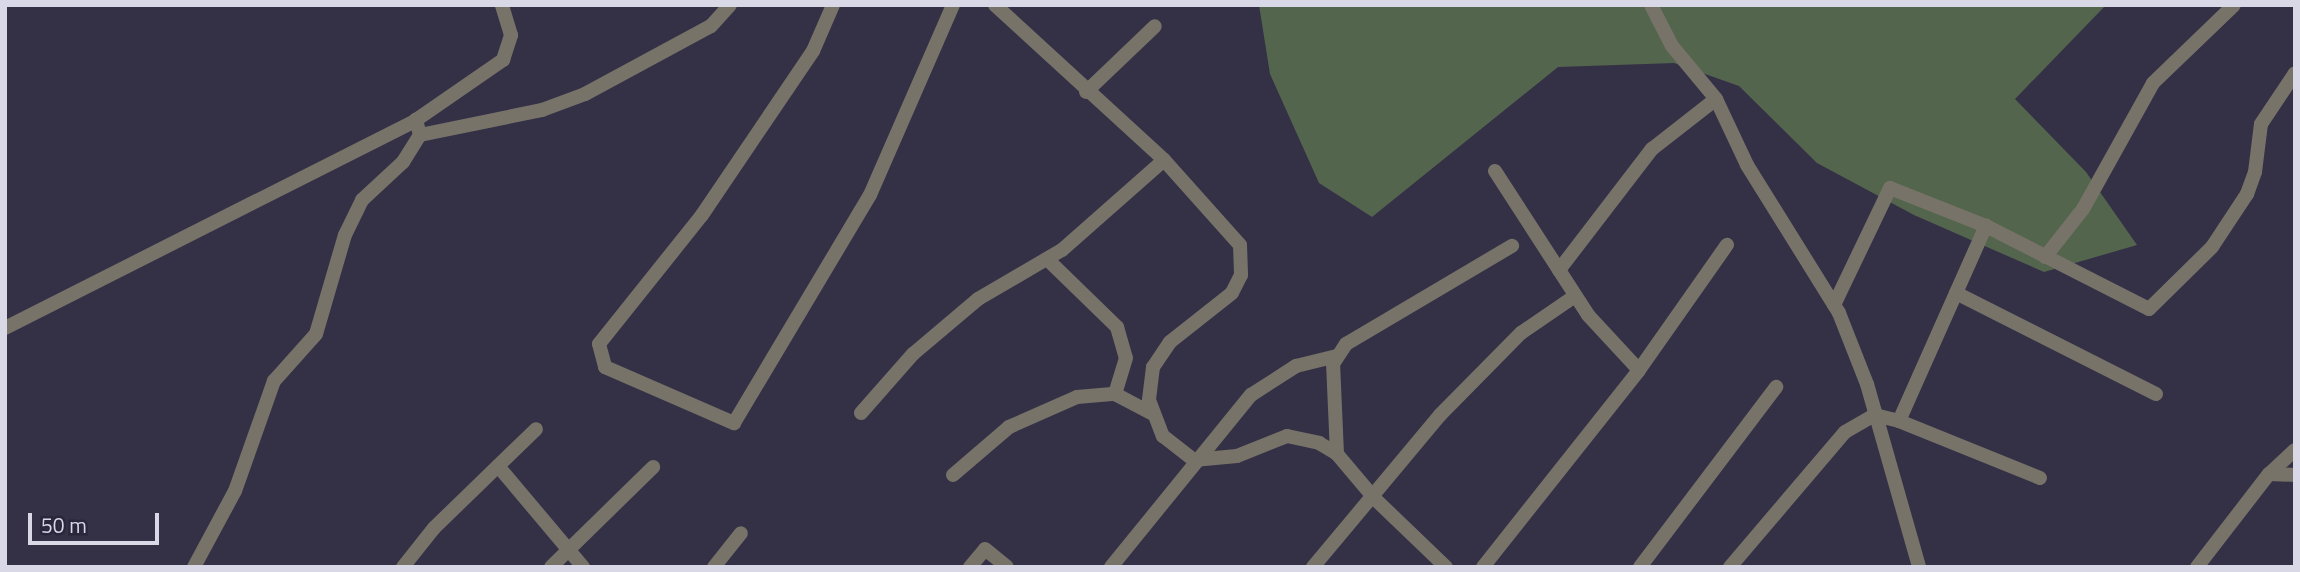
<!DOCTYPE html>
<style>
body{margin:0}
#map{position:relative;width:2300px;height:572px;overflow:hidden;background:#343147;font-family:"Titillium Web",sans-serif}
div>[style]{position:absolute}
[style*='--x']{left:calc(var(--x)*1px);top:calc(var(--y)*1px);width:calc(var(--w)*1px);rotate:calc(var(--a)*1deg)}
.green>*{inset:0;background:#53654c}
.street>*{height:14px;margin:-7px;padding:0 7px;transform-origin:7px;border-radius:7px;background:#787369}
span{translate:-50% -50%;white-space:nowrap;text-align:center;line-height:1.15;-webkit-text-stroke:5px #2a273c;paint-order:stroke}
.frame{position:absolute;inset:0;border:7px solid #d9d8e6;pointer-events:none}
.scale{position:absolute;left:28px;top:513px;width:131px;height:32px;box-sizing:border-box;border:4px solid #d9d8e6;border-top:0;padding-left:9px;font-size:21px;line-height:24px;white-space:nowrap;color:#d9d8e6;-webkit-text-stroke:5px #2a273c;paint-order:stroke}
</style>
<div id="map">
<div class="green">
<i style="clip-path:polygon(1259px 5px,2106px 5px,2015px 99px,2086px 172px,2137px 245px,2044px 272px,1914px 215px,1817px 163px,1739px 86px,1674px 63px,1558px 67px,1372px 217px,1319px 183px,1270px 74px)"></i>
</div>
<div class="street">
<i style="--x:833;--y:5;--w:50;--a:113.5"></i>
<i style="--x:813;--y:51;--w:198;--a:124.1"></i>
<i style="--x:702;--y:215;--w:165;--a:128.6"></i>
<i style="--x:599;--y:344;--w:24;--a:75"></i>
<i style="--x:605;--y:367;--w:141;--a:23.5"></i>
<i style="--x:734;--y:423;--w:265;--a:-59.2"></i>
<i style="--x:870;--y:195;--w:207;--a:-66.4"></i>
<i style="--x:995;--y:5;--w:229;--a:42.5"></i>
<i style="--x:1164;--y:160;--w:114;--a:48.2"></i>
<i style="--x:1240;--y:245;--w:30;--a:88"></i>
<i style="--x:1241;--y:275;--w:20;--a:117"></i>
<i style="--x:1232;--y:293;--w:79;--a:141.7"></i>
<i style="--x:1170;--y:342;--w:30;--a:124"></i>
<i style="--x:1153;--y:367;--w:33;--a:97"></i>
<i style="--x:1149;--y:400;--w:39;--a:69"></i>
<i style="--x:1163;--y:436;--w:39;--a:38"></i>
<i style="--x:1194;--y:460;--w:43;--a:-5.3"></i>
<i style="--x:1237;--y:456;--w:54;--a:-21.8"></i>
<i style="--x:1287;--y:436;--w:33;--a:12"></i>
<i style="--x:1319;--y:443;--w:21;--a:31"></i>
<i style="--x:1337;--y:454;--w:57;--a:49.9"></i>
<i style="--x:1374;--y:498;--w:100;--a:43.8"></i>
<i style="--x:1651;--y:5;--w:46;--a:62.9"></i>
<i style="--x:1672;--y:46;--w:69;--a:50.3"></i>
<i style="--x:1716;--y:99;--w:73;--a:64.8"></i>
<i style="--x:1747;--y:165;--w:174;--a:58.1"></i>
<i style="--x:1839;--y:313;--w:76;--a:68.5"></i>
<i style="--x:1867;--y:384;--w:190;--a:74.1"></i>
<i style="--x:1086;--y:92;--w:95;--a:-43.7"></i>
<i style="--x:420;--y:135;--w:125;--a:-11.6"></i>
<i style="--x:542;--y:110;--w:46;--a:-20.4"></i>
<i style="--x:585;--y:94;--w:143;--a:-28.4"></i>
<i style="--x:711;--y:26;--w:28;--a:-48"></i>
<i style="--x:1495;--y:171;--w:171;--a:57.1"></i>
<i style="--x:1588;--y:315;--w:75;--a:47.2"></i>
<i style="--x:2045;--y:257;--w:61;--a:-51.6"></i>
<i style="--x:2083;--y:209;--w:144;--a:-60.9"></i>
<i style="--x:2153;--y:83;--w:112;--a:-43.9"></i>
<i style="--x:1047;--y:259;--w:98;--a:44.2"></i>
<i style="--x:1117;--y:327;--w:32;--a:74"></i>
<i style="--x:1126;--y:358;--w:38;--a:107"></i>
<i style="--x:1559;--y:270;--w:153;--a:-52.5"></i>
<i style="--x:1652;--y:149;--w:81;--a:-38"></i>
<i style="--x:1956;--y:293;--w:224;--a:26.8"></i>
<i style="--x:1834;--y:305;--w:130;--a:-64.4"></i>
<i style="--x:1890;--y:188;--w:103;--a:21.6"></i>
<i style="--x:1986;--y:226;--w:183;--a:27"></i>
<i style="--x:2149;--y:309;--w:88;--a:-44.5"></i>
<i style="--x:2212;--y:247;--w:64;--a:-56.6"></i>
<i style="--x:2247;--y:194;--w:23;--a:-70"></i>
<i style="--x:2255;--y:172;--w:48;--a:-82.9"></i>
<i style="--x:2261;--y:124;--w:61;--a:-56.3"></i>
<i style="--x:5;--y:328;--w:461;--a:-26.8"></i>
<i style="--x:416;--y:120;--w:106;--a:-34.6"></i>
<i style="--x:503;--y:60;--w:26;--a:-72"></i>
<i style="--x:511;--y:35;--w:31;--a:-107"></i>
<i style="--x:861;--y:413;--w:79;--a:-48.6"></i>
<i style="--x:913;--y:354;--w:85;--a:-40.2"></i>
<i style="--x:978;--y:299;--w:97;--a:-30.3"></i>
<i style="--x:1062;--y:250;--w:136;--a:-41.4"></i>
<i style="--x:1899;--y:421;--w:214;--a:-66"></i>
<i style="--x:1337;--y:454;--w:90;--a:-92.5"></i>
<i style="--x:1333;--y:364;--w:24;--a:-57"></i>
<i style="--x:1346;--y:344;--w:193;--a:-30.6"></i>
<i style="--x:498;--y:466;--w:132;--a:49.9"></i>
<i style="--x:2269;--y:474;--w:26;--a:2"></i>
<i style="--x:953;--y:475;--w:74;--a:-40.6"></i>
<i style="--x:1009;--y:427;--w:74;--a:-23.8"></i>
<i style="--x:1077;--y:397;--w:38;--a:-5"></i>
<i style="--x:1115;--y:394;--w:41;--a:27.8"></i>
<i style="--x:194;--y:567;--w:86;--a:-61.7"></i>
<i style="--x:235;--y:491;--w:117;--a:-70.5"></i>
<i style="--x:274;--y:381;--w:63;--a:-48.2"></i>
<i style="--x:316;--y:334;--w:103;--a:-73.7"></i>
<i style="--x:345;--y:235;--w:39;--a:-64"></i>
<i style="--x:362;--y:200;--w:56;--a:-42.8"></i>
<i style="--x:403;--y:162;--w:32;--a:-58"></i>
<i style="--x:420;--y:135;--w:16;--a:-105"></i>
<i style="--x:403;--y:567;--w:50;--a:-51.5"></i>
<i style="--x:434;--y:528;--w:142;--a:-44.1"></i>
<i style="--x:551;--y:567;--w:143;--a:-44.4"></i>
<i style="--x:714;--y:567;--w:43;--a:-51.5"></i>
<i style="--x:970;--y:567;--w:23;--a:-50"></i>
<i style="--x:985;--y:549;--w:28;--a:39"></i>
<i style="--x:1111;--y:567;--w:222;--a:-50.9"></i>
<i style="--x:1251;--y:395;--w:54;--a:-32.8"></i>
<i style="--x:1296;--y:366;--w:42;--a:-13.7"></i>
<i style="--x:1313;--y:567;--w:198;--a:-50.1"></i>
<i style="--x:1440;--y:415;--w:115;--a:-45.4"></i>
<i style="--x:1521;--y:333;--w:65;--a:-34.4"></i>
<i style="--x:1483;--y:567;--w:251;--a:-51.6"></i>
<i style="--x:1639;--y:370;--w:153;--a:-54.9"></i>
<i style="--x:1640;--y:567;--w:226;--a:-52.9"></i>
<i style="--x:1730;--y:567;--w:177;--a:-49.6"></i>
<i style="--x:1845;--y:432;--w:34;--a:-30"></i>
<i style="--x:1875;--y:415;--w:25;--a:14"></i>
<i style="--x:1899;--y:421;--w:152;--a:22"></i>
<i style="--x:2197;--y:567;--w:118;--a:-52.3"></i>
<i style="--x:2269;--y:474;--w:35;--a:-43"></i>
</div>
<div class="frame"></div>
<div class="scale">50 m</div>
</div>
